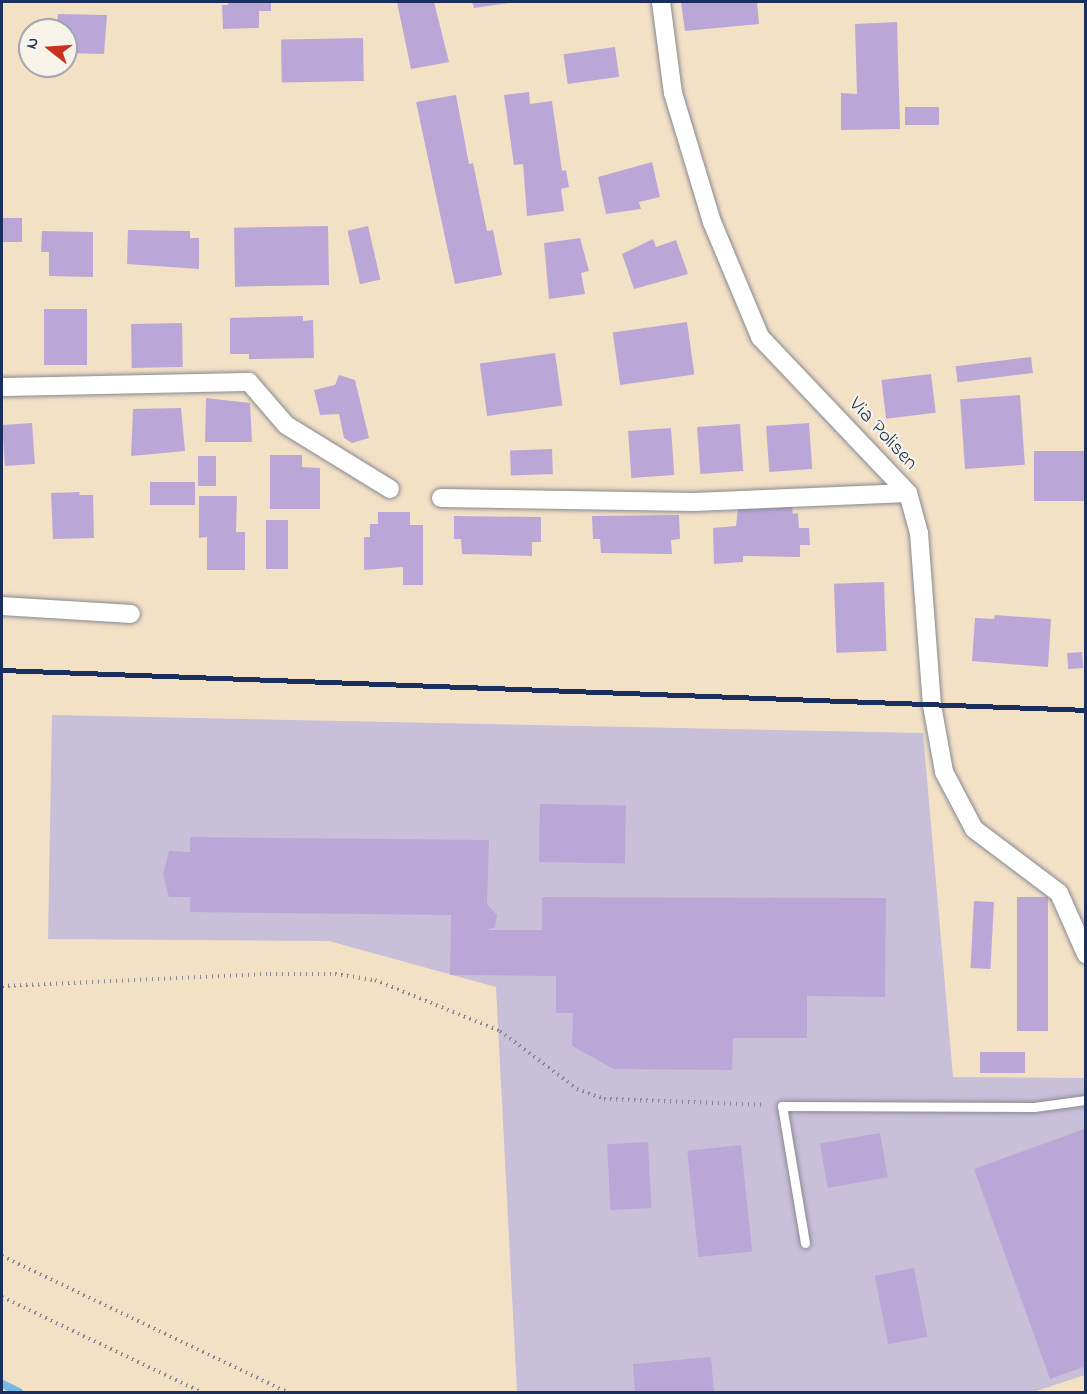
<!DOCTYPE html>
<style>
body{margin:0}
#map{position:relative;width:1087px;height:1394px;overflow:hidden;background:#f3e1c6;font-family:"Indie Flower",sans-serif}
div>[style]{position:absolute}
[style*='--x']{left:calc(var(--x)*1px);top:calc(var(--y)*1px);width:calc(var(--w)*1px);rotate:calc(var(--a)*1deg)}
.industrial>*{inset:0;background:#c8bfd8}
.stream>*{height:8px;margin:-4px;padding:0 4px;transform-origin:4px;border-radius:4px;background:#74b9ea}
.building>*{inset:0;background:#bba7d7;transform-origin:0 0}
.path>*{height:4px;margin-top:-2px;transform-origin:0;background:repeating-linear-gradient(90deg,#878892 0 1.5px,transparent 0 6px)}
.roads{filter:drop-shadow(0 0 2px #878892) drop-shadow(0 0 2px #878892)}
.service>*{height:9px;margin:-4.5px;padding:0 4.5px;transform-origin:4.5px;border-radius:4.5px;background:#fff}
.minor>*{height:18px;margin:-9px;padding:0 9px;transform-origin:9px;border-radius:9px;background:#fff}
.rail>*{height:4.5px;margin:-2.25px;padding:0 2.25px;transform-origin:2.25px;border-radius:2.25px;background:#1b2f5e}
span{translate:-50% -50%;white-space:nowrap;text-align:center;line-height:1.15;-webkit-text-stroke:4.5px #f7f3e8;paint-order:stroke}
.street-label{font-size:21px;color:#1b2f5e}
.frame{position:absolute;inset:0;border:3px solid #1b2f5e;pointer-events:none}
.north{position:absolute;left:18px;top:18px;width:60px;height:60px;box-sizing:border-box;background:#f7f3e8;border:2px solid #9fa5b1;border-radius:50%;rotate:287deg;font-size:16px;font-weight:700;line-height:24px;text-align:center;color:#1b2f5e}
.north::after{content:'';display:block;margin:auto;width:21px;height:27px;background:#c8321e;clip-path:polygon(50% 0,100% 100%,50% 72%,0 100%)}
</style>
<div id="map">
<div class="industrial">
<i style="clip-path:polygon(52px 715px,923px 733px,953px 1077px,1085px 1078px,1085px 1375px,1033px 1392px,517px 1392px,496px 987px,329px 941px,48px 939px)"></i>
</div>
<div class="stream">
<i style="--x:2;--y:1384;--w:19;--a:25"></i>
</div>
<div class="building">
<i style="clip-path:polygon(228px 2px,271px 2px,271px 11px,259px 11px,259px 28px,223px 29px,222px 5px,228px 5px)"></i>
<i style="clip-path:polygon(397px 2px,434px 2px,449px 62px,411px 69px)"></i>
<i style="clip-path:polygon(472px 2px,509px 2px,509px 3px,474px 8px)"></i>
<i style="clip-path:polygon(681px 2px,757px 2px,759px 24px,685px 31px)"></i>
<i style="clip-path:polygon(58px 14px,107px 15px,104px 54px,66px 53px,66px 30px,57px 30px)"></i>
<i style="clip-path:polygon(897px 22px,900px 129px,841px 130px,841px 93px,857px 94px,855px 24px)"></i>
<i style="left:363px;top:38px;width:43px;height:82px;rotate:89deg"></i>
<i style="left:615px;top:47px;width:30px;height:52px;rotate:82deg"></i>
<i style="clip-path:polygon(529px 92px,530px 104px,552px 101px,562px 171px,566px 170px,569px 187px,561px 189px,564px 211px,527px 216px,523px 164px,514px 165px,504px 95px)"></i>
<i style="clip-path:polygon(456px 95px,469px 164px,473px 163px,487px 231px,493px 230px,502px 275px,455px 284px,416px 102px)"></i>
<i style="left:905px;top:107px;width:34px;height:18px"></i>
<i style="clip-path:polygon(652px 162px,660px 197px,639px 202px,641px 209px,606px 214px,598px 177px)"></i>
<i style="left:2px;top:218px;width:20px;height:24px"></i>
<i style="left:328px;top:226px;width:59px;height:94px;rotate:89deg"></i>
<i style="left:368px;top:226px;width:55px;height:21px;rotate:77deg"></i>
<i style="clip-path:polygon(128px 230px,190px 231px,190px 238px,199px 238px,199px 269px,127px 264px)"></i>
<i style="clip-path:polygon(42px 231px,93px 232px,93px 277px,49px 276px,49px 252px,41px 252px)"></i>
<i style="clip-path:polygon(580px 238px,589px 271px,581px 273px,585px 294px,549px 299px,544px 243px)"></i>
<i style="clip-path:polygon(653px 239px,656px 247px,676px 240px,688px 274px,634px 289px,622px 254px)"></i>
<i style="left:87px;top:309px;width:56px;height:43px;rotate:90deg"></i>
<i style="clip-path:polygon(303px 316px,303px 321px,313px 320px,314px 358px,249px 359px,249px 354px,230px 354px,230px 318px)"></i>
<i style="left:687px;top:322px;width:53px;height:75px;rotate:82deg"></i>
<i style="left:182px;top:323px;width:44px;height:51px;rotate:89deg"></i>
<i style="left:555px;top:353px;width:53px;height:76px;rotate:82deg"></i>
<i style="left:1031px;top:357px;width:16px;height:76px;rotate:83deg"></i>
<i style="left:931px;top:374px;width:39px;height:50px;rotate:83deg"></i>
<i style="clip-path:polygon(339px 375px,355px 380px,369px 438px,352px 443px,344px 438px,339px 414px,320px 415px,314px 390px,335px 385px)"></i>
<i style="left:1020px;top:395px;width:70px;height:60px;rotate:86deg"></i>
<i style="clip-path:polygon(206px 398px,250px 403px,252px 442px,205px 442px)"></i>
<i style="clip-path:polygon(181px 408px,185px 451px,131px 456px,133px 409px)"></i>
<i style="left:32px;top:423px;width:41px;height:30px;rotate:86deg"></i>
<i style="left:809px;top:423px;width:46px;height:43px;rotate:86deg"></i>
<i style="left:740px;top:424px;width:47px;height:43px;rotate:86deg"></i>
<i style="left:671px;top:428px;width:47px;height:43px;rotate:86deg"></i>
<i style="left:552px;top:449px;width:25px;height:42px;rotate:88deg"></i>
<i style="left:1086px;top:451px;width:50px;height:52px;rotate:90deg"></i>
<i style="clip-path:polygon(270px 455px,302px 455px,302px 467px,320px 468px,320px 509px,270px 509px)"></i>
<i style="left:198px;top:456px;width:18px;height:30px"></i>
<i style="left:195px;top:482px;width:23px;height:45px;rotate:90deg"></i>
<i style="clip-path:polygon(80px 492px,79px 495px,93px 495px,94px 538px,53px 539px,51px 493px)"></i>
<i style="clip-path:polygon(199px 496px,237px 496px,236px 532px,245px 532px,245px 570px,207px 570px,207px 537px,199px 538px)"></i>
<i style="clip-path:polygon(767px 503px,792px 507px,793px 514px,798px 513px,799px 528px,809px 528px,810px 545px,800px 545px,800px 557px,743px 556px,743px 562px,714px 564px,713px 528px,736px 526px,738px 509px,768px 508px)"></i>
<i style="clip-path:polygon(378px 512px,410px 512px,410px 525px,423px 525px,423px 585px,403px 585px,403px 567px,364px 570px,364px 537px,370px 537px,370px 524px,378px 524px)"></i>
<i style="clip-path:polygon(679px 515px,680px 539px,671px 540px,672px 554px,601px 553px,600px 539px,593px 539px,592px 516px)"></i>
<i style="clip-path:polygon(454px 516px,541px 517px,541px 542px,532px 542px,532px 556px,462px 554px,461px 539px,454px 539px)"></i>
<i style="left:266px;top:520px;width:22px;height:49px"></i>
<i style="left:884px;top:582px;width:69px;height:50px;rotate:88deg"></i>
<i style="clip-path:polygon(995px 615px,1051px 619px,1048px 667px,972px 661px,975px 618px,994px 619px)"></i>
<i style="left:1082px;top:652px;width:16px;height:15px;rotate:86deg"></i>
<i style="left:540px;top:804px;width:86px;height:58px;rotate:1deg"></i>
<i style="clip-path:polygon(190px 837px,489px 840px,487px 904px,497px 915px,495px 927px,486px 930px,542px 930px,542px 897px,886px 898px,885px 997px,807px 996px,807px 1038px,733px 1038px,732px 1070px,614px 1069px,572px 1046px,573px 1013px,556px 1013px,556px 976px,450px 975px,451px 915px,190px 912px,190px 897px,169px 897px,163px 874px,169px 851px,190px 852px)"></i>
<i style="left:1017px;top:897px;width:31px;height:134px"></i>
<i style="left:974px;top:901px;width:20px;height:67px;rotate:3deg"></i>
<i style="left:980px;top:1052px;width:45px;height:21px"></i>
<i style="clip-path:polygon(1084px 1129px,1086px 1366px,1050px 1379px,974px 1169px)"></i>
<i style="left:880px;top:1133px;width:45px;height:61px;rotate:80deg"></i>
<i style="left:648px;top:1142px;width:66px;height:41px;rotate:87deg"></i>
<i style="left:741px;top:1145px;width:107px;height:54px;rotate:84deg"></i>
<i style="left:914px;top:1268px;width:70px;height:40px;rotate:79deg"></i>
<i style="clip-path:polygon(711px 1357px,714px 1392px,635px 1392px,633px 1364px)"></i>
</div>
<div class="path">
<i style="--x:2;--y:986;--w:268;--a:-2.6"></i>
<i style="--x:270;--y:974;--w:65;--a:0"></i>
<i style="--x:335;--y:974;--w:40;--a:8.5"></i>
<i style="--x:375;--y:980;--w:135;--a:22.2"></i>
<i style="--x:500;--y:1031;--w:96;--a:37"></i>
<i style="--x:577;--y:1089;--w:29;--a:20"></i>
<i style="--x:604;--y:1099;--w:162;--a:2.1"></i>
<i style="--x:2;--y:1256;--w:316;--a:25.5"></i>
<i style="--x:2;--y:1297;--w:221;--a:25.5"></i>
</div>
<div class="roads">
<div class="service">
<i style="--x:805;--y:1243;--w:139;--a:-99.5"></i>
<i style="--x:782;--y:1106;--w:252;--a:0.2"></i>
<i style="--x:1034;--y:1107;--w:52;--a:-7.7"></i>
</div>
<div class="minor">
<i style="--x:661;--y:2;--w:92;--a:82.5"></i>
<i style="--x:673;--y:93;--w:135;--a:73.2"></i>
<i style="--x:712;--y:222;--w:125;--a:67.3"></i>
<i style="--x:760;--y:337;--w:215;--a:46.5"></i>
<i style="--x:908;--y:493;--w:41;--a:74.6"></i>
<i style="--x:919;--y:533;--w:172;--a:85.7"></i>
<i style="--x:932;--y:705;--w:68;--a:79.8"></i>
<i style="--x:944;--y:772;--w:64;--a:62.2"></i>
<i style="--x:974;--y:829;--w:106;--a:37"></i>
<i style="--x:1059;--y:893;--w:67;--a:66.1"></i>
<i style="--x:2;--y:387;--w:247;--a:-1.2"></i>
<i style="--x:249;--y:382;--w:57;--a:49.3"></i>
<i style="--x:286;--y:425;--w:122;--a:31.6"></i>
<i style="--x:441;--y:498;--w:253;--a:0.9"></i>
<i style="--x:694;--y:502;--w:214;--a:-2.4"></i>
<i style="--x:2;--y:606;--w:129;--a:3.5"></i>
</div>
</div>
<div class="rail">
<i style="--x:2;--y:670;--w:1085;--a:2.11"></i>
</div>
<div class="street-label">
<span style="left:883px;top:434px;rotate:47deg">Via Polisen</span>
</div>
<div class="frame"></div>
<div class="north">N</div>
</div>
